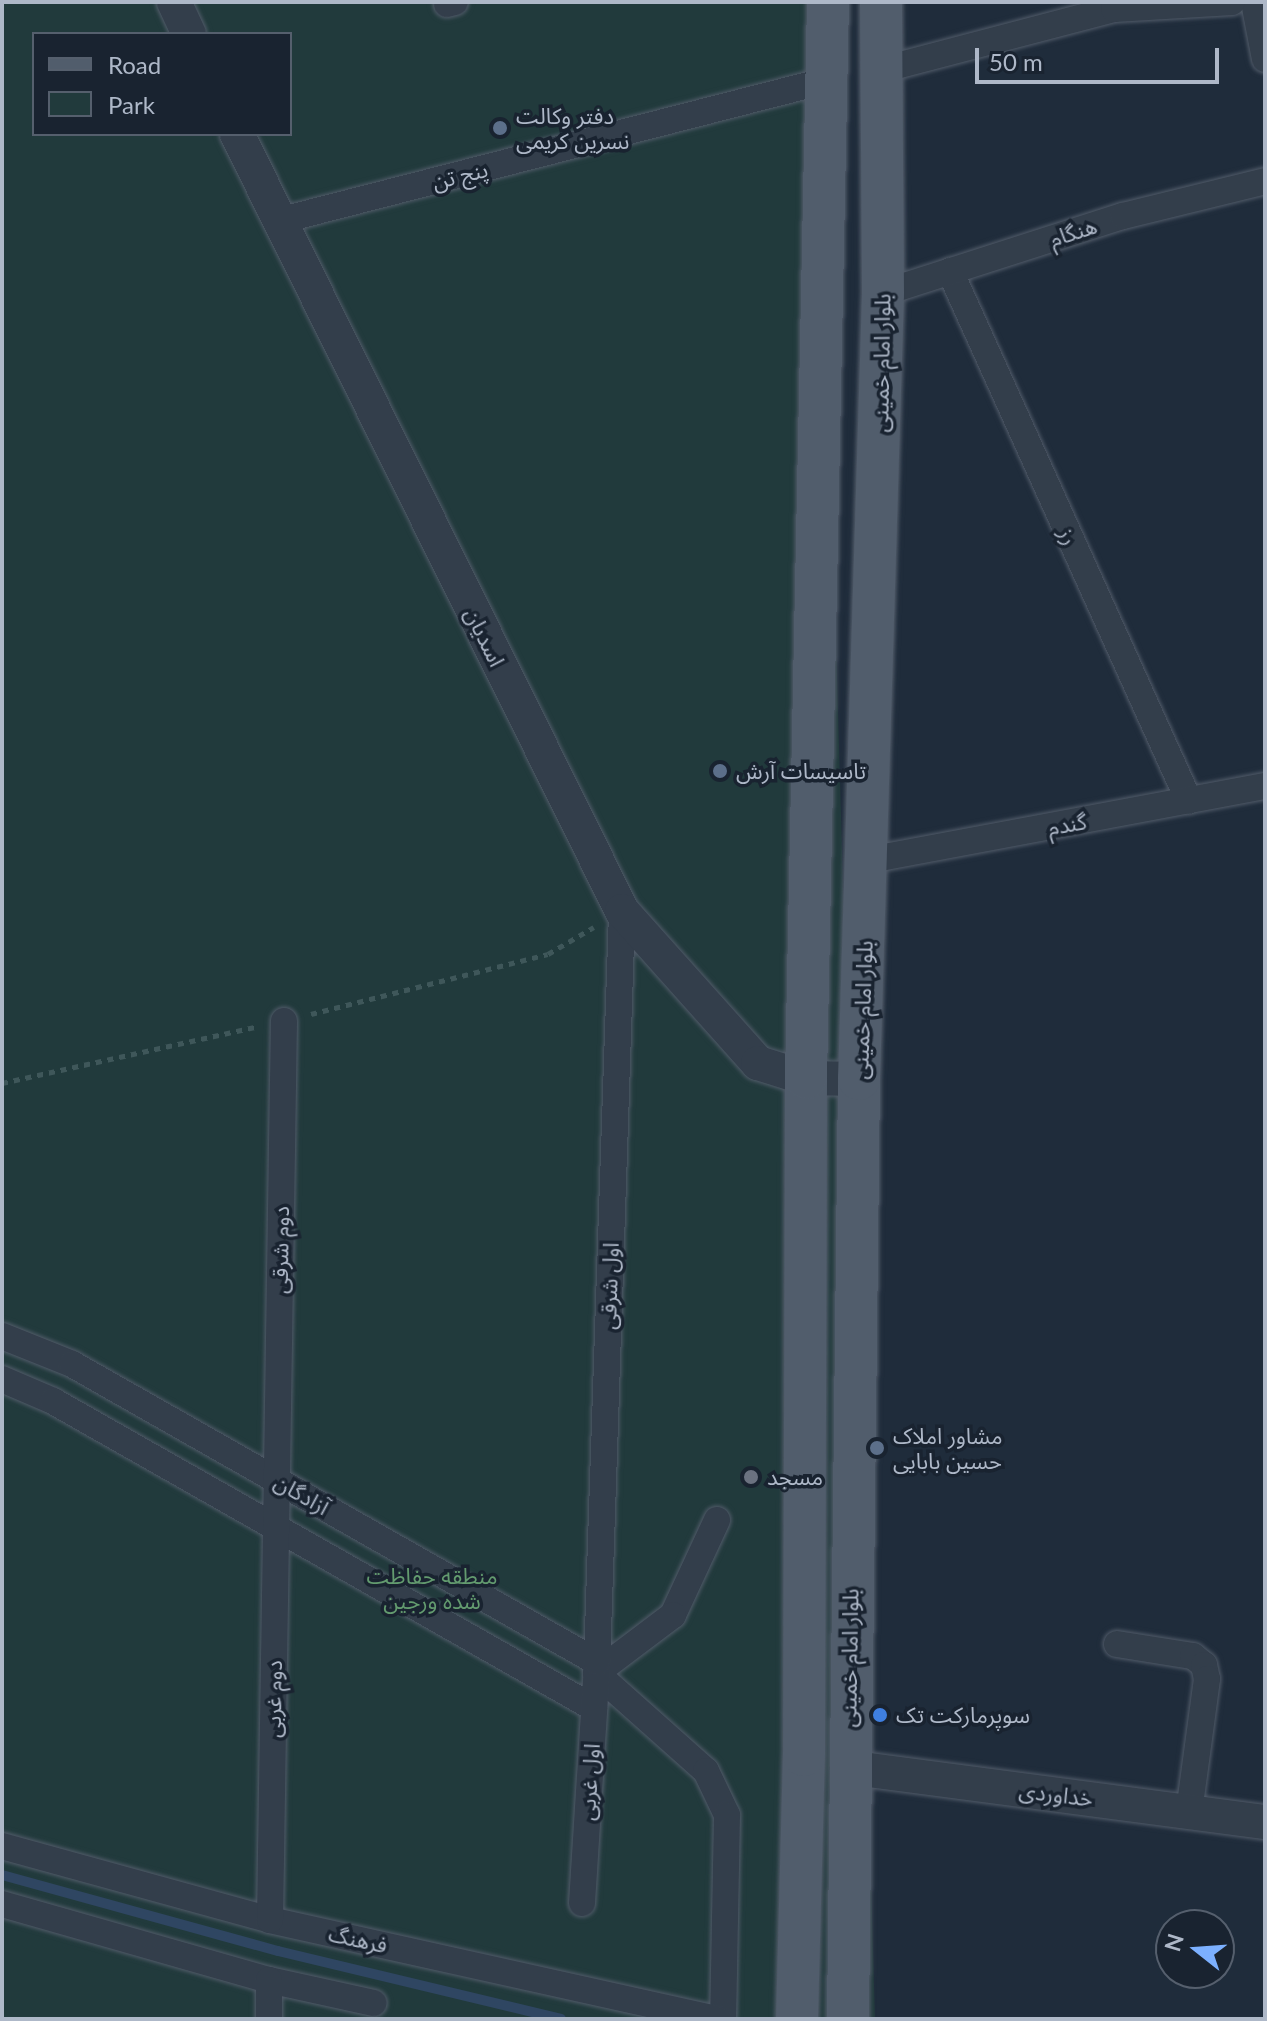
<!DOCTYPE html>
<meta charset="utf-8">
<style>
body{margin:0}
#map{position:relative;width:1267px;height:2021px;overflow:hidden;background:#1f2c3b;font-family:Lato,"Noto Sans Arabic",sans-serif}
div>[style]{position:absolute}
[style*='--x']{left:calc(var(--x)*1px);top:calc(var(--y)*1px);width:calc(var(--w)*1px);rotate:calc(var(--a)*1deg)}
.green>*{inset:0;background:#213a3c}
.stream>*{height:10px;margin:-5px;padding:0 5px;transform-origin:5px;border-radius:5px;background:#2f4662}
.path>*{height:5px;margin-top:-2.5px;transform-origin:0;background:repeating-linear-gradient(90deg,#3f575a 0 6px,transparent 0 12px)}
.roads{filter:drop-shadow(0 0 2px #515b69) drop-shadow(0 0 2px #515b69)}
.minor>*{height:26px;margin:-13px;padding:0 13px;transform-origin:13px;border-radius:13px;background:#333e4b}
.tertiary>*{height:34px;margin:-17px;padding:0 17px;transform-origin:17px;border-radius:17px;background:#333e4b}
.primary>*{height:42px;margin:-21px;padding:0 21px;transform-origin:21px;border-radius:21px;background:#515d6c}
.dots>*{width:22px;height:22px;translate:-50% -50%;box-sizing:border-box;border:4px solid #192330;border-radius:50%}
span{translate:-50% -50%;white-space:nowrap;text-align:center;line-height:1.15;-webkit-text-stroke:7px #192330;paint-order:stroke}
.poi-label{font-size:22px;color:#aeb8c8}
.left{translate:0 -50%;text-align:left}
.street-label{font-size:22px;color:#aeb8c8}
.park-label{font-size:22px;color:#639b6f}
.frame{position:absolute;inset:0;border:4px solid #aeb8c8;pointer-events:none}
.legend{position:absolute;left:32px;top:32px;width:260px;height:104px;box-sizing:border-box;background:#192330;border:2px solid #555f6d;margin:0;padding:10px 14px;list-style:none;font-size:24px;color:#aeb8c8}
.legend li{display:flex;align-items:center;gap:16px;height:40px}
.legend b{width:40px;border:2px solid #555f6d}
.north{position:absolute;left:1155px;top:1909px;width:80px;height:80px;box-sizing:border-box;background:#192330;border:2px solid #555f6d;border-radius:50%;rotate:287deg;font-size:22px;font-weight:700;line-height:32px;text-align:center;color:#aeb8c8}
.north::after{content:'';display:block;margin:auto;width:28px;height:36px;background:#7cb0ff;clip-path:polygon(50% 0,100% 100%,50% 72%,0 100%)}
.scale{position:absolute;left:975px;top:48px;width:244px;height:36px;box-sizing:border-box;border:4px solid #aeb8c8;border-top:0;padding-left:10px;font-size:24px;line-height:28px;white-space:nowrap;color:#aeb8c8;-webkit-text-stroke:6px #192330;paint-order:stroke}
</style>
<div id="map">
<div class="green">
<i style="clip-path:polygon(evenodd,2px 2px,818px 2px,875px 2019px,2px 2019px,2px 2px,34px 34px,290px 34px,290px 134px,34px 134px,34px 34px)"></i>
</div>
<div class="stream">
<i style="--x:2;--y:1875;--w:286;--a:15.4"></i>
<i style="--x:278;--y:1951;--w:291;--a:13.5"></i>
</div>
<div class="path">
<i style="--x:311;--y:1014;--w:244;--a:-14.2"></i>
<i style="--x:548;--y:954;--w:53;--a:-30.4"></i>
<i style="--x:2;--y:1083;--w:259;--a:-12.5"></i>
</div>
<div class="roads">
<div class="minor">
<i style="--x:1254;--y:2;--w:58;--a:79.1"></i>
<i style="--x:447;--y:4;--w:8;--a:-14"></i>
<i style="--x:881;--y:70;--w:241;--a:-14.7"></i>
<i style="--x:1114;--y:9;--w:118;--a:-3.4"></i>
<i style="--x:278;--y:221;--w:568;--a:-14.38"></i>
<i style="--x:950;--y:271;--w:581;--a:65.73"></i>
<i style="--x:883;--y:293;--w:252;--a:-17.8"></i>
<i style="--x:1123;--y:216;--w:146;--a:-13.8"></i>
<i style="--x:869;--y:860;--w:403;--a:-10.6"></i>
<i style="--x:2;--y:1336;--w:75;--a:21.8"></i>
<i style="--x:72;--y:1364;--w:604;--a:29.58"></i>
<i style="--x:2;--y:1379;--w:56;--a:23.3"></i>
<i style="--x:53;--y:1401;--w:622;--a:29.57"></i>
<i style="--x:717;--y:1520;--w:105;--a:114.9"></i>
<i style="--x:673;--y:1615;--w:96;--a:143"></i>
<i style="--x:596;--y:1673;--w:147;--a:41.7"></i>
<i style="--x:706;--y:1771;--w:49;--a:64.5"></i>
<i style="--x:727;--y:1815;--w:204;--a:91.1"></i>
<i style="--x:1117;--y:1644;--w:77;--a:9"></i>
<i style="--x:1193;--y:1656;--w:14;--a:39"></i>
<i style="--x:1204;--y:1665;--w:14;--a:78"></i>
<i style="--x:1207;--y:1679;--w:134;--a:97.7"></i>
<i style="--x:2;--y:1846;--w:278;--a:15.4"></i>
<i style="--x:270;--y:1920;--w:458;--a:12.5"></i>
<i style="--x:582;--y:1903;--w:241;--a:-86.4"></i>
<i style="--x:597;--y:1662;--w:751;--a:-88.09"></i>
<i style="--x:2;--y:1904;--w:278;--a:15.9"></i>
<i style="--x:269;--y:1980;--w:107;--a:12.4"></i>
<i style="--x:270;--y:1920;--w:899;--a:-89.11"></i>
<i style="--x:269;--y:2019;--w:39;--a:-90"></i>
</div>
<div class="tertiary">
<i style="--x:174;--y:2;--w:35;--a:65"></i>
<i style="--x:237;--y:134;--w:867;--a:63.64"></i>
<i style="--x:622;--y:911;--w:204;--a:48.2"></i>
<i style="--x:758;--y:1063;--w:50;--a:17.4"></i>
<i style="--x:806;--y:1078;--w:53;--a:1.1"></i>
<i style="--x:847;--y:1767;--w:422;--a:7.5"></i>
</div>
<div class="primary">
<i style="--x:797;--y:2019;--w:264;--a:-88.5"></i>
<i style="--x:804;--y:1755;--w:677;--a:-89.83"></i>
<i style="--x:806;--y:1078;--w:1076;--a:-88.83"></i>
<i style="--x:848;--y:2019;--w:940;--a:-89.33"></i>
<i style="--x:859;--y:1079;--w:786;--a:-88.25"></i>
<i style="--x:883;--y:293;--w:291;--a:-90.4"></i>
</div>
</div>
<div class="dots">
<i style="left:500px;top:128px;background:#5c6f8a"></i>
<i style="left:720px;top:771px;background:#5c6f8a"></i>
<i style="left:877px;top:1448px;background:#5c6f8a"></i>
<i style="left:751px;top:1477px;background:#6b7280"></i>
<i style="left:880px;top:1715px;background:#3f7fe0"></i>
</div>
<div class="poi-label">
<span class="left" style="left:516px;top:128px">دفتر وکالت<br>نسرین کریمی</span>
<span class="left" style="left:736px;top:771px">تاسیسات آرش</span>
<span class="left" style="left:893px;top:1448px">مشاور املاک<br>حسین بابایی</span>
<span class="left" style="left:767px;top:1477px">مسجد</span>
<span class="left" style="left:896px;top:1715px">سوپرمارکت تک</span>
</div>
<div class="street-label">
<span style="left:460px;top:175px;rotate:-14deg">پنج تن</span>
<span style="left:1073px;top:232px;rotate:-18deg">هنگام</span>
<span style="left:881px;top:363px;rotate:-89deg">بلوار امام خمینی</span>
<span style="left:1069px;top:536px;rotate:66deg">رز</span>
<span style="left:485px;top:637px;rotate:64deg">اسدیان</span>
<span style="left:1067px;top:824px;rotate:-10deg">گندم</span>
<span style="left:862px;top:1010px;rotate:-88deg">بلوار امام خمینی</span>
<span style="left:280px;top:1250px;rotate:-89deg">دوم شرقی</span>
<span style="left:609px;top:1286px;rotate:-88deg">اول شرقی</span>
<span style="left:302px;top:1494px;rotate:30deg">آزادگان</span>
<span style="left:849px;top:1658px;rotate:-89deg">بلوار امام خمینی</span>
<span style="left:273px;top:1699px;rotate:-89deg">دوم غربی</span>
<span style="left:589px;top:1782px;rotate:-86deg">اول غربی</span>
<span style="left:1056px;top:1794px;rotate:7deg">خداوردی</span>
<span style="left:358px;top:1939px;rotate:12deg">فرهنگ</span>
</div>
<div class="park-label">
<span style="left:432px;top:1588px">منطقه حفاظت<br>شده ورجین</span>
</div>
<div class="frame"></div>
<ul class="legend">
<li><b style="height:10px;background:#515d6c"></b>Road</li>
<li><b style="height:22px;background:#213a3c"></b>Park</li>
</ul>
<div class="north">N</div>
<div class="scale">50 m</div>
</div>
